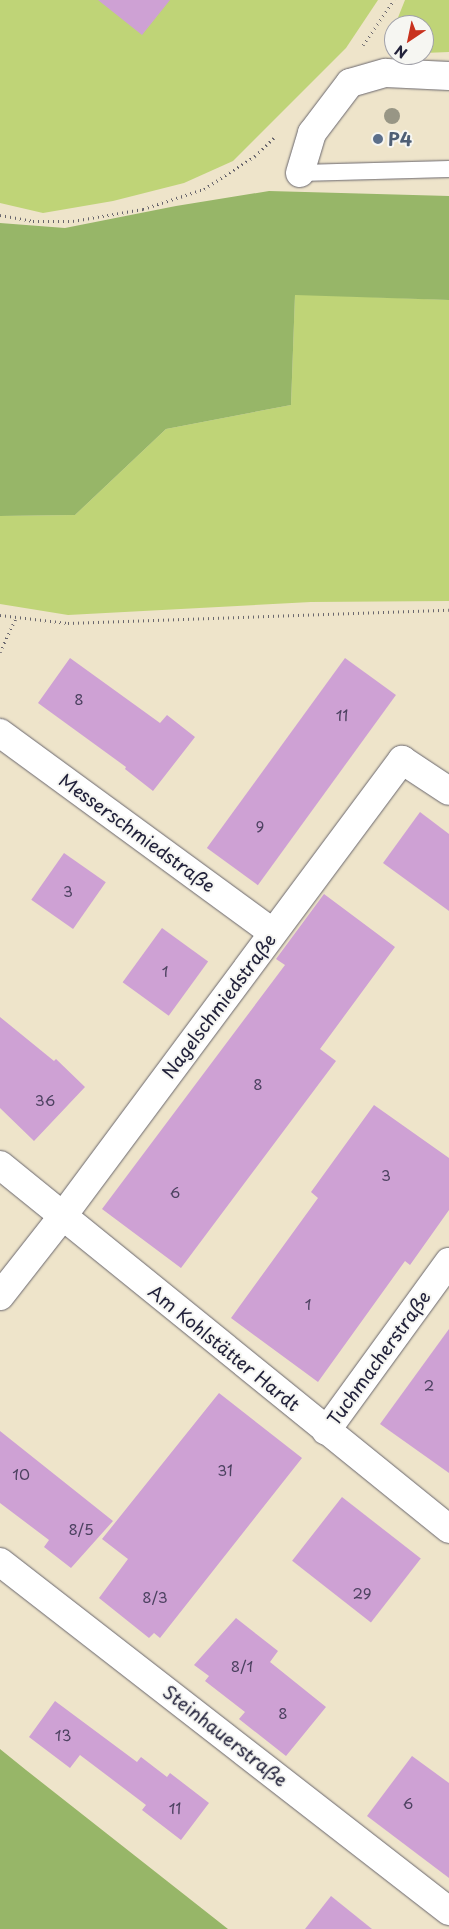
<!DOCTYPE html>
<meta charset="utf-8">
<style>
body{margin:0}
#map{position:relative;width:449px;height:1929px;overflow:hidden;background:#eee4ca;font-family:"Playpen Sans",sans-serif}
div>[style]{position:absolute}
[style*='--x']{left:calc(var(--x)*1px);top:calc(var(--y)*1px);width:calc(var(--w)*1px);rotate:calc(var(--a)*1deg)}
.green>*{inset:0;background:#bfd477}
.forest>*{inset:0;background:#97b668}
.building>*{inset:0;background:#cea1d4;transform-origin:0 0}
.path>*{height:3px;margin-top:-1.5px;transform-origin:0;background:repeating-linear-gradient(90deg,#69666d 0 1px,transparent 0 5px)}
.roads{filter:drop-shadow(0 0 1px #69666d) drop-shadow(0 0 1px #69666d)}
.service>*{height:16px;margin:-8px;padding:0 8px;transform-origin:8px;border-radius:8px;background:#fff}
.minor>*{height:28px;margin:-14px;padding:0 14px;transform-origin:14px;border-radius:14px;background:#fff}
.trees>*{width:16px;height:16px;margin:-8px;border-radius:50%;background:#989685}
.dots>*{width:14px;height:14px;translate:-50% -50%;box-sizing:border-box;border:2px solid #f6f6f2;border-radius:50%}
span{translate:-50% -50%;white-space:nowrap;text-align:center;line-height:1.15;-webkit-text-stroke:4px #f6f6f2;paint-order:stroke}
.number-label{font-size:15px;color:#4d4261}
.number-label span{-webkit-text-stroke-width:0}
.service-label{font-size:18px;color:#4e5e75;font-weight:700}
.left{translate:0 -50%;text-align:left}
.street-label{font-size:18px;color:#22223b}
.north{position:absolute;left:384px;top:15px;width:50px;height:50px;box-sizing:border-box;background:#f6f6f2;border:1px solid #a1a1a9;border-radius:50%;rotate:214deg;font-size:14px;font-weight:700;line-height:20px;text-align:center;color:#22223b}
.north::after{content:'';display:block;margin:auto;width:18px;height:22px;background:#c8321e;clip-path:polygon(50% 0,100% 100%,50% 72%,0 100%)}
</style>
<div id="map">
<div class="green">
<i style="clip-path:polygon(0 0,378px 0,346px 48px,233px 161px,184px 183px,113px 201px,43px 213px,0 203px)"></i>
<i style="clip-path:polygon(405px 0,449px 0,449px 52px,424px 53px,424px 25px,395px 25px)"></i>
<i style="clip-path:polygon(295px 294px,449px 300px,449px 601px,311px 602px,68px 615px,0 604px,0 516px,75px 515px,166px 429px,291px 405px)"></i>
</div>
<div class="forest">
<i style="clip-path:polygon(269px 191px,449px 196px,449px 300px,295px 295px,291px 405px,166px 429px,75px 515px,0 516px,0 223px,65px 228px,176px 206px)"></i>
<i style="clip-path:polygon(0 1749px,26px 1770px,228px 1929px,0 1929px)"></i>
</div>
<div class="building">
<i style="clip-path:polygon(98px 0,170px 0,142px 35px)"></i>
<i style="clip-path:polygon(70px 658px,160px 723px,167px 715px,195px 737px,153px 791px,125px 769px,126px 767px,38px 703px)"></i>
<i style="left:345px;top:658px;width:63px;height:235px;rotate:36deg"></i>
<i style="clip-path:polygon(420px 812px,449px 834px,449px 911px,383px 863px)"></i>
<i style="left:64px;top:853px;width:51px;height:57px;rotate:35deg"></i>
<i style="clip-path:polygon(324px 894px,395px 947px,320px 1049px,336px 1061px,181px 1268px,102px 1209px,285px 965px,276px 959px)"></i>
<i style="left:162px;top:928px;width:57px;height:67px;rotate:36deg"></i>
<i style="clip-path:polygon(0 1017px,54px 1061px,56px 1059px,85px 1087px,34px 1141px,0 1108px)"></i>
<i style="clip-path:polygon(374px 1105px,449px 1158px,449px 1210px,410px 1265px,405px 1261px,318px 1382px,231px 1318px,318px 1198px,311px 1192px)"></i>
<i style="clip-path:polygon(449px 1329px,449px 1473px,380px 1424px)"></i>
<i style="clip-path:polygon(219px 1393px,302px 1458px,160px 1638px,154px 1633px,149px 1638px,99px 1598px,128px 1559px,102px 1539px)"></i>
<i style="clip-path:polygon(0 1431px,113px 1521px,71px 1568px,44px 1547px,49px 1540px,0 1503px)"></i>
<i style="left:342px;top:1497px;width:100px;height:81px;rotate:38deg"></i>
<i style="clip-path:polygon(236px 1618px,278px 1651px,270px 1662px,326px 1707px,286px 1756px,239px 1719px,245px 1712px,205px 1681px,209px 1676px,194px 1665px)"></i>
<i style="clip-path:polygon(55px 1701px,137px 1762px,141px 1757px,167px 1777px,170px 1773px,209px 1803px,181px 1840px,142px 1810px,146px 1805px,80px 1755px,70px 1768px,29px 1737px)"></i>
<i style="clip-path:polygon(412px 1756px,449px 1783px,449px 1878px,367px 1816px)"></i>
<i style="clip-path:polygon(331px 1896px,372px 1929px,305px 1929px)"></i>
</div>
<div class="path">
<i style="--x:363;--y:45;--w:55;--a:-55.4"></i>
<i style="--x:0;--y:215;--w:34;--a:10"></i>
<i style="--x:33;--y:221;--w:40;--a:0"></i>
<i style="--x:73;--y:221;--w:71;--a:-9.7"></i>
<i style="--x:143;--y:209;--w:64;--a:-18.2"></i>
<i style="--x:204;--y:189;--w:61;--a:-32.9"></i>
<i style="--x:255;--y:156;--w:29;--a:-44"></i>
<i style="--x:0;--y:615;--w:68;--a:6.7"></i>
<i style="--x:68;--y:623;--w:381;--a:-2"></i>
<i style="--x:0;--y:652;--w:38;--a:-65"></i>
</div>
<div class="roads">
<div class="service">
<i style="--x:300;--y:173;--w:149;--a:-1.5"></i>
</div>
<div class="minor">
<i style="--x:300;--y:173;--w:42;--a:-73.3"></i>
<i style="--x:312;--y:133;--w:63;--a:-52.8"></i>
<i style="--x:350;--y:83;--w:37;--a:-16"></i>
<i style="--x:386;--y:73;--w:63;--a:2.7"></i>
<i style="--x:0;--y:733;--w:338;--a:36.2"></i>
<i style="--x:0;--y:1165;--w:578;--a:39.03"></i>
<i style="--x:0;--y:1296;--w:100;--a:-51.9"></i>
<i style="--x:62;--y:1217;--w:570;--a:-53.35"></i>
<i style="--x:402;--y:760;--w:56;--a:33.4"></i>
<i style="--x:326;--y:1431;--w:209;--a:-54"></i>
<i style="--x:0;--y:1562;--w:569;--a:37.86"></i>
</div>
</div>
<div class="trees">
<i style="left:392px;top:116px"></i>
</div>
<div class="dots">
<i style="left:378px;top:139px;background:#5c6f8a"></i>
</div>
<div class="number-label">
<span style="left:79px;top:699px">8</span>
<span style="left:342px;top:715px">11</span>
<span style="left:260px;top:826px">9</span>
<span style="left:68px;top:891px">3</span>
<span style="left:165px;top:971px">1</span>
<span style="left:258px;top:1084px">8</span>
<span style="left:45px;top:1100px">36</span>
<span style="left:386px;top:1175px">3</span>
<span style="left:175px;top:1192px">6</span>
<span style="left:308px;top:1304px">1</span>
<span style="left:429px;top:1385px">2</span>
<span style="left:225px;top:1470px">31</span>
<span style="left:21px;top:1474px">10</span>
<span style="left:81px;top:1529px">8/5</span>
<span style="left:362px;top:1593px">29</span>
<span style="left:155px;top:1597px">8/3</span>
<span style="left:242px;top:1666px">8/1</span>
<span style="left:283px;top:1713px">8</span>
<span style="left:63px;top:1735px">13</span>
<span style="left:408px;top:1803px">6</span>
<span style="left:175px;top:1808px">11</span>
</div>
<div class="service-label">
<span class="left" style="left:388px;top:139px">P4</span>
</div>
<div class="street-label">
<span style="left:137px;top:833px;rotate:36deg">Messerschmiedstraße</span>
<span style="left:219px;top:1006px;rotate:-53deg">Nagelschmiedstraße</span>
<span style="left:224px;top:1348px;rotate:39deg">Am Kohlstätter Hardt</span>
<span style="left:379px;top:1358px;rotate:-54deg">Tuchmacherstraße</span>
<span style="left:225px;top:1736px;rotate:38deg">Steinhauerstraße</span>
</div>
<div class="north">N</div>
</div>
